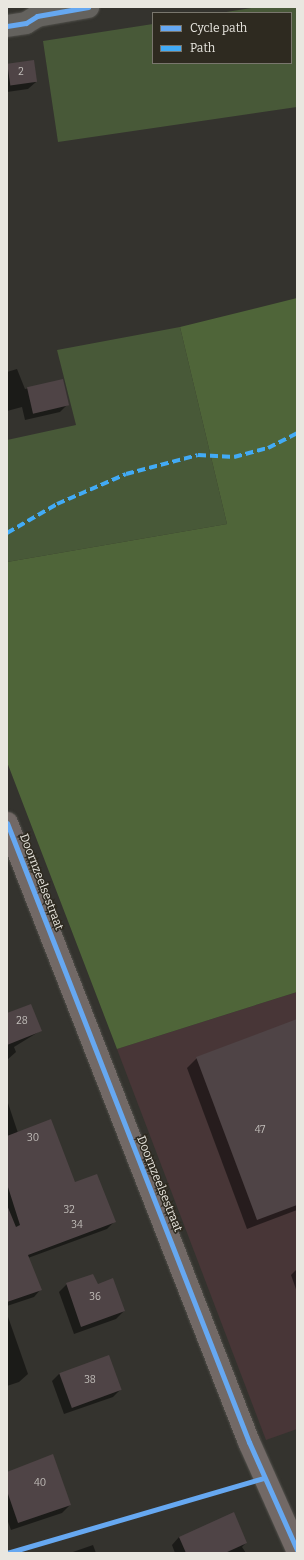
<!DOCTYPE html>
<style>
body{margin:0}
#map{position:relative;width:304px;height:1560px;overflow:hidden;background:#34332e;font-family:Bitter,serif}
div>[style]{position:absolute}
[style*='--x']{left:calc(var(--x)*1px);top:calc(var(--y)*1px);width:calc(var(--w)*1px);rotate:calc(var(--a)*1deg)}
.industrial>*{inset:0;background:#483637}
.green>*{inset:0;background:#485938}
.forest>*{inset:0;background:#4f6539}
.shadow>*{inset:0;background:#0007}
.building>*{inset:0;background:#4f4446;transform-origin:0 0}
.roads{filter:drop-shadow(0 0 1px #51504b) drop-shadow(0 0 1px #51504b)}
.minor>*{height:22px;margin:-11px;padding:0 11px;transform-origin:11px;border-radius:11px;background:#64625e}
.major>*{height:22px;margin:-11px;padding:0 11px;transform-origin:11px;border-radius:11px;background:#726966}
.quiet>*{height:4px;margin-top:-2px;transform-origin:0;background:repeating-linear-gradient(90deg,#42abf6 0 8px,transparent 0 12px)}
.cycleway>*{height:5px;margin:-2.5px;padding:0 2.5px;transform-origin:2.5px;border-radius:2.5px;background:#66a8f1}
span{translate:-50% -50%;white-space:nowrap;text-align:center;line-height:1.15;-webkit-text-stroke:3px #2e2a20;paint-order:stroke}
.number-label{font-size:10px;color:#c2beba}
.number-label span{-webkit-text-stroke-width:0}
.street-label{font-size:12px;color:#e9e7e0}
.frame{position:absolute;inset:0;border:8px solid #e9e7e0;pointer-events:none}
.legend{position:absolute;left:152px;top:12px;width:140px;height:52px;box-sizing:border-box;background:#2e2a20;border:1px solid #79766d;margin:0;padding:5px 7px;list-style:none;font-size:12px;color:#e9e7e0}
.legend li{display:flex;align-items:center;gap:8px;height:20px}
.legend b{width:20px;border:1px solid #79766d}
</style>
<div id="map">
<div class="industrial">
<i style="clip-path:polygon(297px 992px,297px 1429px,266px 1440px,117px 1049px)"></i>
</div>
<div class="green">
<i style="clip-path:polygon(258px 7px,297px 7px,297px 107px,58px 142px,43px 41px,153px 24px,153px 63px,291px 63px,291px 13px,220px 13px)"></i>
<i style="clip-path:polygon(180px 327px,227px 524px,7px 562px,7px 440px,76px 425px,57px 350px)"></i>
</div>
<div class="forest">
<i style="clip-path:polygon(297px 298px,297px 992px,117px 1049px,7px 762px,7px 562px,227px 524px,180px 327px)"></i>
</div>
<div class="shadow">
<i style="clip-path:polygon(7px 64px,36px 82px,28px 89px,7px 92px)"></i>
<i style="clip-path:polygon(17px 369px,25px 389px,62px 381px,68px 404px,60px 412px,25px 420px,22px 407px,7px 411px,7px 372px)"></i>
<i style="clip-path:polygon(7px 1015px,40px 1031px,14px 1047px,16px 1052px,7px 1060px)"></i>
<i style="clip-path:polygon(297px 1020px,297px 1210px,247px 1229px,187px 1068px,197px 1058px)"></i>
<i style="clip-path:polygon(7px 1100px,18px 1133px,115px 1221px,107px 1229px,28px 1258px,41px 1289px,34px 1297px,7px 1306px)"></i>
<i style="clip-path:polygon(297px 1269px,297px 1292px,291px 1275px)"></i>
<i style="clip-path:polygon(67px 1284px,97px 1285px,124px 1311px,116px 1319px,74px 1334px,59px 1292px)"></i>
<i style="clip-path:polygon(7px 1314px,28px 1374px,19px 1382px,7px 1386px)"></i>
<i style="clip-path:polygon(60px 1373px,121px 1389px,113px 1397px,64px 1414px,52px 1381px)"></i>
<i style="clip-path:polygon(7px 1473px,70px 1505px,62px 1513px,11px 1530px,7px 1519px)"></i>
<i style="clip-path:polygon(179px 1537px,246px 1543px,242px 1547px,246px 1553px,175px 1553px,172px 1545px)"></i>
<i style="clip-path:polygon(93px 1545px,96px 1553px,70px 1553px)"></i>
</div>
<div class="building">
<i style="left:34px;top:60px;width:22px;height:27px;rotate:82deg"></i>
<i style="left:63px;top:379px;width:27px;height:37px;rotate:77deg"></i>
<i style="clip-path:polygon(31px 1004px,42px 1031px,7px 1045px,7px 1013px)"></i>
<i style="clip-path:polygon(297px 1019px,297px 1205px,257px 1220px,196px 1057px)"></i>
<i style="clip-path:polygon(51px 1119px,75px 1182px,97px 1174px,116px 1222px,28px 1255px,42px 1290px,7px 1302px,7px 1205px,16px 1227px,20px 1225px,7px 1184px,7px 1136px)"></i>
<i style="clip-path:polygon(93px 1274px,98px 1284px,113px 1278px,125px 1311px,81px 1327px,66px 1283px)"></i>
<i style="left:109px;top:1355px;width:37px;height:53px;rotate:70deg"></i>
<i style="clip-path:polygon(53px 1454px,71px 1505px,18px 1523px,7px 1491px,7px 1472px)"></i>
<i style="clip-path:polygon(234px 1512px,247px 1543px,225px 1553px,186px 1553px,179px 1537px)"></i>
</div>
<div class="roads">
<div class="minor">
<i style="--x:7;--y:26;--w:19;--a:-9"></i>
<i style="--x:26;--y:23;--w:13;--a:-32"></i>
<i style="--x:37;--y:16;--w:52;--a:-10"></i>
</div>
<div class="major">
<i style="--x:7;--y:823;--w:665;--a:68.65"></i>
<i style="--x:249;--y:1442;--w:118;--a:66"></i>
</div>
</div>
<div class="quiet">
<i style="--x:7;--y:533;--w:58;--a:-30.1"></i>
<i style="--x:57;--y:504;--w:75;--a:-23.5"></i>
<i style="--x:126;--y:474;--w:74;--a:-14.8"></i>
<i style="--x:198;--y:455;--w:36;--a:3"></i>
<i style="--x:234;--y:457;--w:35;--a:-15"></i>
<i style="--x:268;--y:448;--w:33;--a:-27"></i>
</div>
<div class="cycleway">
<i style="--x:7;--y:26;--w:19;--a:-9"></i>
<i style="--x:26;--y:23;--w:13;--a:-32"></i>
<i style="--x:37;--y:16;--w:52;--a:-10"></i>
<i style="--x:7;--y:823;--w:665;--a:68.65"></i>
<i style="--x:249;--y:1442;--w:118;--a:66"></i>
<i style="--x:7;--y:1553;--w:267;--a:-16.3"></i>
</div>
<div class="number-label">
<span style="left:21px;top:73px">2</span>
<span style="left:22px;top:1022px">28</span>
<span style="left:260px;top:1131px">47</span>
<span style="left:33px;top:1139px">30</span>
<span style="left:69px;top:1211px">32</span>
<span style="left:77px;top:1226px">34</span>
<span style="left:95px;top:1298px">36</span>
<span style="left:90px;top:1381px">38</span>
<span style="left:40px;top:1484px">40</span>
</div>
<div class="street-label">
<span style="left:41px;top:882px;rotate:69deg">Doornzeelsestraat</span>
<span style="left:159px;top:1184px;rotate:68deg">Doornzeelsestraat</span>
</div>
<div class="frame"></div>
<ul class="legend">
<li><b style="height:5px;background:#66a8f1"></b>Cycle path</li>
<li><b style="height:5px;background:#42abf6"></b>Path</li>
</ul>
</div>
